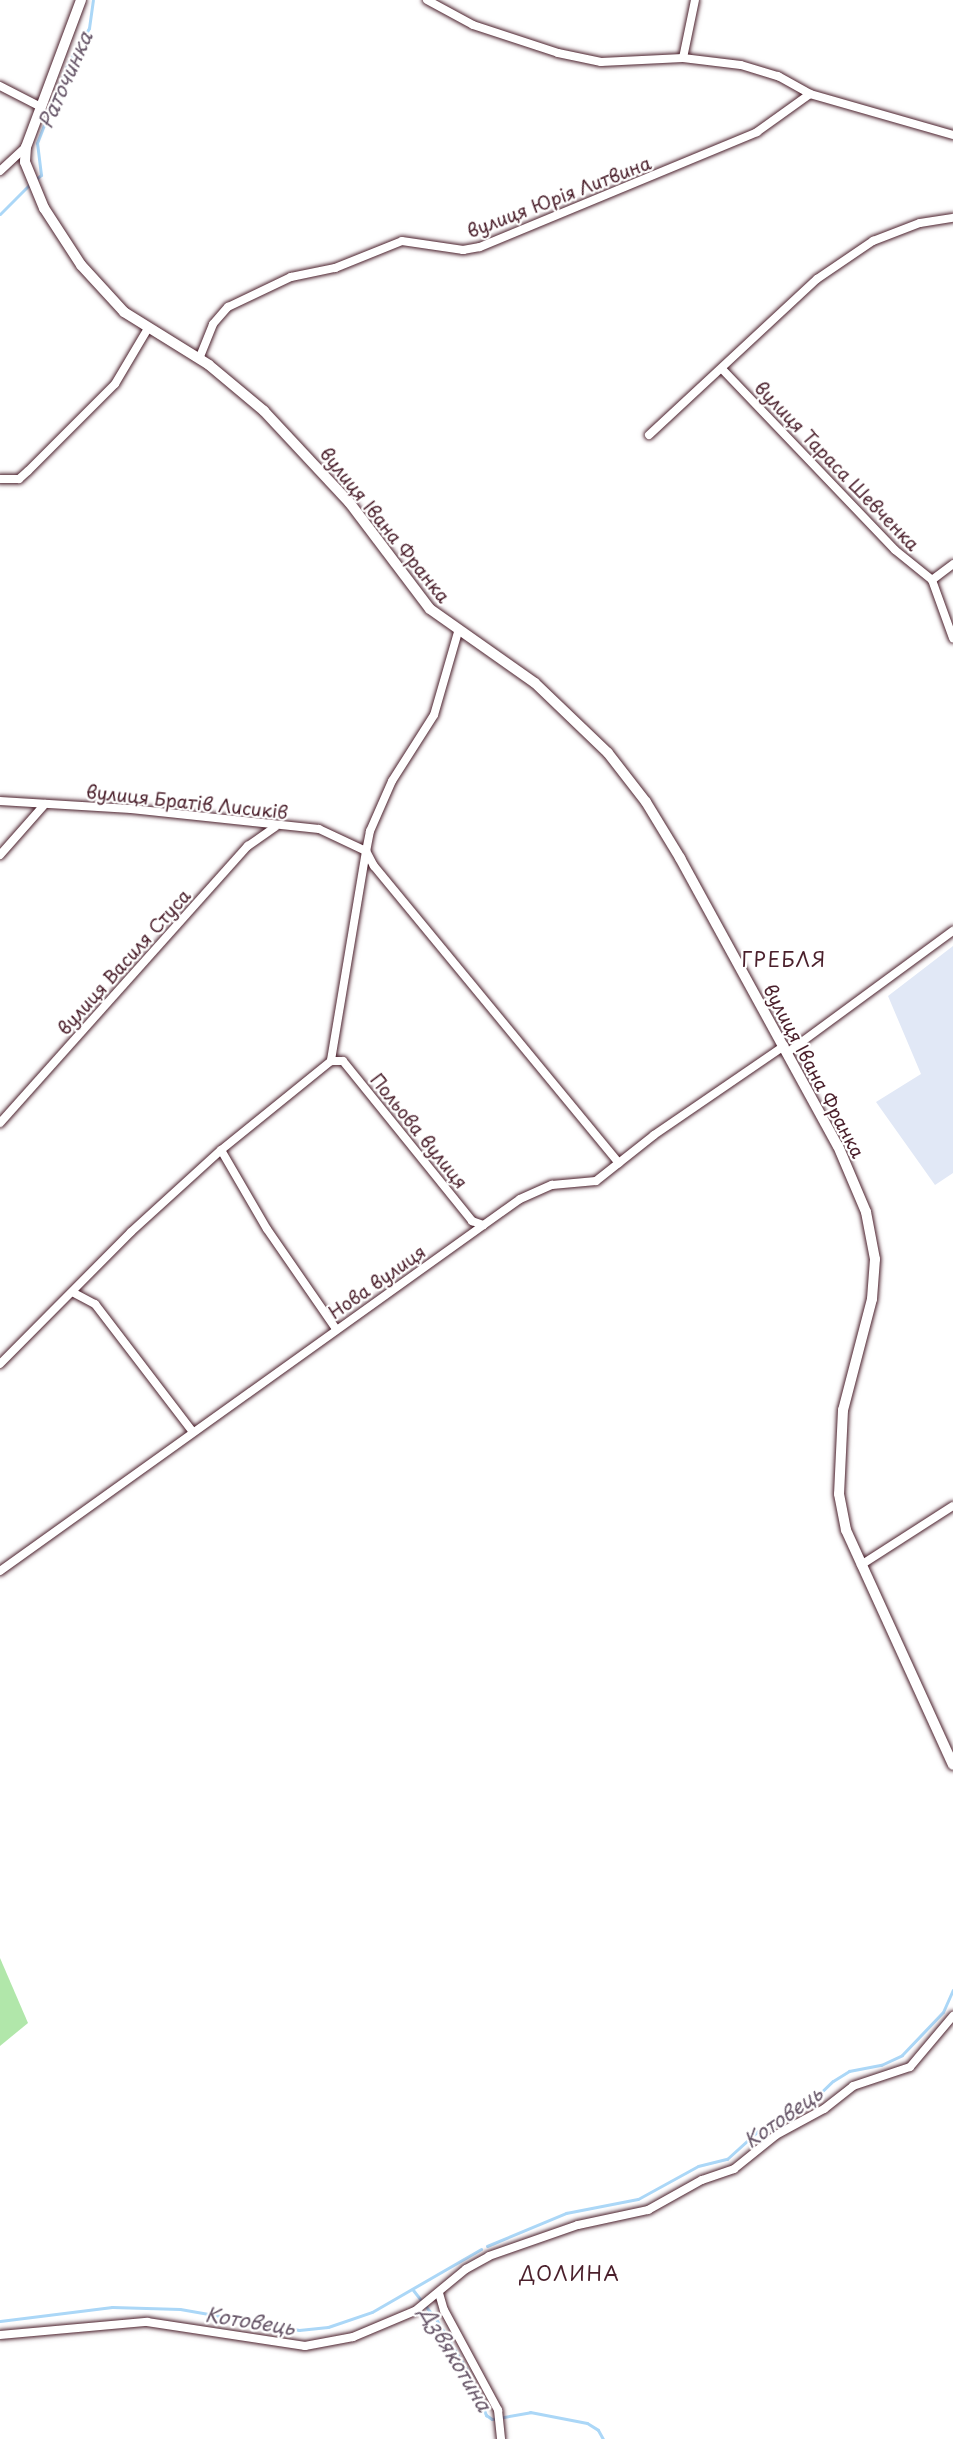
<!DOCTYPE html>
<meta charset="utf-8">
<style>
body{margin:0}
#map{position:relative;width:953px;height:2439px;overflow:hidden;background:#fff;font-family:"Playpen Sans",sans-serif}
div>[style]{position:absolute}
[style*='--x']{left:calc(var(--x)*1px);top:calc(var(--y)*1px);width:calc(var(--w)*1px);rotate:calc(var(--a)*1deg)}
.built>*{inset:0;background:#e1e8f6}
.green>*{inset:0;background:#b1e7aa}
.stream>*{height:3px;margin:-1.5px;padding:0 1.5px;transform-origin:1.5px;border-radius:1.5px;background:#abd7f7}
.roads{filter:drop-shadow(0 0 2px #4a1f2b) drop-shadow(0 0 2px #4a1f2b)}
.minor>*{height:8px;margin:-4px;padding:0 4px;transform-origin:4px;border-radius:4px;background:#fff}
.secondary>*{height:10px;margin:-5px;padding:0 5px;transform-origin:5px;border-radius:5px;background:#fff}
span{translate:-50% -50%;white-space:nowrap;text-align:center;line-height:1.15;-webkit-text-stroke:4.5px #fff;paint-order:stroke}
.street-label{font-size:18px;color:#4a1f2b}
.water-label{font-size:20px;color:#675668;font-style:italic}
.neighbourhood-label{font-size:20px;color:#4a1f2b;letter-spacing:1.5px}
</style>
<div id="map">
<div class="built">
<i style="clip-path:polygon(953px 946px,953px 1173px,935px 1185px,876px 1102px,921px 1074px,888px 996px)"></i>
</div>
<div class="green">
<i style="clip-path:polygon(0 1958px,28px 2023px,0 2046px)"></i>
</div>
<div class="stream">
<i style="--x:35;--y:180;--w:8;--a:-40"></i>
<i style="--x:41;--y:175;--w:32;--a:-97"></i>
<i style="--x:37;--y:143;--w:86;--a:-68.8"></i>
<i style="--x:68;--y:63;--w:41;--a:-59"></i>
<i style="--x:89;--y:28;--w:28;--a:-82"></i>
<i style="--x:0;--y:214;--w:42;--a:-45"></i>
<i style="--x:487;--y:2246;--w:86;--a:-22.7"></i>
<i style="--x:566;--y:2213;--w:73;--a:-11"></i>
<i style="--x:638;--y:2199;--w:68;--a:-28.8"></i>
<i style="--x:698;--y:2166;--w:30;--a:-14"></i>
<i style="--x:727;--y:2159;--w:43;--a:-42.2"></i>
<i style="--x:759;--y:2130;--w:59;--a:-28.3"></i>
<i style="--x:811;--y:2102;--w:30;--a:-44"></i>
<i style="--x:833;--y:2081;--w:19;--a:-32"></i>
<i style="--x:849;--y:2071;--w:33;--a:-11"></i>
<i style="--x:881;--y:2065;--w:23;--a:-25"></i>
<i style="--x:902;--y:2055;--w:59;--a:-46.4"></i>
<i style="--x:943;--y:2012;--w:24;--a:-66"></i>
<i style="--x:413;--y:2290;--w:37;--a:52"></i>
<i style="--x:436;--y:2319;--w:62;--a:58.9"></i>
<i style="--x:468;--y:2372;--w:47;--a:67.3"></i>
<i style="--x:486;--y:2415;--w:7;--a:34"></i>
<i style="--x:492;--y:2419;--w:39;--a:-10"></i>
<i style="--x:530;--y:2412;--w:58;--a:10.9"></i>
<i style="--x:587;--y:2423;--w:13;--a:32"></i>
<i style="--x:598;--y:2430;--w:10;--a:61"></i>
<i style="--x:0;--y:2321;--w:113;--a:-7.1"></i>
<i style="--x:112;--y:2307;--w:68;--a:1.7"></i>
<i style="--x:180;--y:2309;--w:121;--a:10"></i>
<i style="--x:299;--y:2330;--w:29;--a:-6"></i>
<i style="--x:328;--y:2327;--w:46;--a:-18.8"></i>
<i style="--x:372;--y:2312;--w:126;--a:-30"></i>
</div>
<div class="roads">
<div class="minor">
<i style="--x:427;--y:0;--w:52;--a:28.5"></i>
<i style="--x:473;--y:25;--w:89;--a:18.2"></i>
<i style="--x:558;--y:53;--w:44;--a:11.8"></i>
<i style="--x:601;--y:62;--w:82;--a:-2.8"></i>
<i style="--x:683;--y:58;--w:58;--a:6.9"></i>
<i style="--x:741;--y:65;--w:39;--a:17"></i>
<i style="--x:778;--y:76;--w:37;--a:29"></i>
<i style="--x:810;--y:94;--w:149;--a:16"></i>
<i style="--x:683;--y:58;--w:59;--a:-78.3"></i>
<i style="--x:0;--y:86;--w:46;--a:27.1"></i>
<i style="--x:0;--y:171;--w:35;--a:-43"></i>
<i style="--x:199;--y:359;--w:38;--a:-68"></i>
<i style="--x:213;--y:324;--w:23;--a:-49"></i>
<i style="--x:228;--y:307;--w:70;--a:-25.5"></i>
<i style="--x:291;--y:277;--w:45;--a:-11.6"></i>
<i style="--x:335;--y:268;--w:72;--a:-21.9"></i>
<i style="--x:402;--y:241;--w:62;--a:8.4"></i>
<i style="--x:463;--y:250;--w:17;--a:-10"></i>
<i style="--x:480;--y:247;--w:300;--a:-22.5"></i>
<i style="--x:757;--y:132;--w:65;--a:-35.6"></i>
<i style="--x:723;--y:370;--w:249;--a:46.3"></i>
<i style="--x:895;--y:550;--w:48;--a:39"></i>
<i style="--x:932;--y:580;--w:62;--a:70.1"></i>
<i style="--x:649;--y:435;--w:229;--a:-42.9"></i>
<i style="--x:817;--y:279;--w:68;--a:-34.2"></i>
<i style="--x:873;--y:241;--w:50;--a:-21"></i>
<i style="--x:920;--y:223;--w:33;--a:-9"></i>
<i style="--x:0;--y:479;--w:19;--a:0"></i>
<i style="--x:19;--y:479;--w:12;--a:-42"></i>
<i style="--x:28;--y:471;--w:123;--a:-45"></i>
<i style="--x:115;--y:384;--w:63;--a:-59.3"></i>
<i style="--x:932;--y:580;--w:26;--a:-37"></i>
<i style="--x:458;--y:632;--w:86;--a:106.1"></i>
<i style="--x:434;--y:715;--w:78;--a:122.5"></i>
<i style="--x:392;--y:781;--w:55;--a:113.7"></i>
<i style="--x:370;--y:831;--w:20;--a:101"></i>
<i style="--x:366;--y:851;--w:17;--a:62"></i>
<i style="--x:374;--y:866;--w:385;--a:50.5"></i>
<i style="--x:0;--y:801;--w:131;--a:3.5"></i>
<i style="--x:131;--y:809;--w:189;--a:6.1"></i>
<i style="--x:319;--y:829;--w:52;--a:25.1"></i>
<i style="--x:366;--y:851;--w:213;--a:99.5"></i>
<i style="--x:331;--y:1061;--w:141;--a:141"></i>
<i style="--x:221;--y:1150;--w:122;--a:137.7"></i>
<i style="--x:131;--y:1232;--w:186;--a:134.8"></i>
<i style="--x:0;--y:855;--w:68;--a:-48.6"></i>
<i style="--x:788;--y:1052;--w:205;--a:-36.3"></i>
<i style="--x:331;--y:1061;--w:12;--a:0"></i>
<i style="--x:343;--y:1061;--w:206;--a:51.1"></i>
<i style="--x:472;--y:1221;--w:12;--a:20"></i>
<i style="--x:0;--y:1123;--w:372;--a:-48.2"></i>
<i style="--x:248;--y:846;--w:33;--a:-35"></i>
<i style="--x:221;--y:1150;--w:91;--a:59.8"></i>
<i style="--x:267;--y:1229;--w:121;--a:55.4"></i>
<i style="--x:74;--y:1293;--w:24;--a:28"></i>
<i style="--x:95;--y:1304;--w:161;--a:52.6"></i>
<i style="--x:861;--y:1565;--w:109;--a:-32.7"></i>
<i style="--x:0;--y:1571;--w:639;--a:-35.58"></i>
<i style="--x:520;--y:1199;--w:35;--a:-24"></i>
<i style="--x:552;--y:1185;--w:44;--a:-5.2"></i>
<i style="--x:596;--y:1181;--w:74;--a:-38.4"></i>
<i style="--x:654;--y:1135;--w:158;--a:-34.4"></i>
<i style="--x:439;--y:2293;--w:18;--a:74"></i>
<i style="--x:444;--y:2310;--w:114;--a:61.6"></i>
<i style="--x:498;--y:2410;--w:29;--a:84"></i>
<i style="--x:0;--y:2335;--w:148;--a:-5.1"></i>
<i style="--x:147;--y:2322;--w:160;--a:8.6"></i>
<i style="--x:305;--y:2346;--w:49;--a:-10.6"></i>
<i style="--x:353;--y:2337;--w:67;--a:-22.8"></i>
<i style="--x:415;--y:2311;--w:66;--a:-39.5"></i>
<i style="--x:466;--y:2269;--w:26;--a:-29"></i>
<i style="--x:489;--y:2256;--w:94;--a:-19.2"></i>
<i style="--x:578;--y:2225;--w:72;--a:-12.1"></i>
<i style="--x:648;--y:2210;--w:62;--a:-29.1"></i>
<i style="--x:702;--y:2180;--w:34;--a:-19"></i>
<i style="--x:734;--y:2169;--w:54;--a:-39"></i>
<i style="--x:776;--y:2135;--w:55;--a:-28.4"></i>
<i style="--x:824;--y:2109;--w:37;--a:-38"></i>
<i style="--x:853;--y:2086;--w:60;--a:-18.4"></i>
<i style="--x:910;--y:2067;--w:67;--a:-49.9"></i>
</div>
<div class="secondary">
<i style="--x:81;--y:0;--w:157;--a:110.5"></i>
<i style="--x:26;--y:147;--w:15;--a:94"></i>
<i style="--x:25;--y:162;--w:50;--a:67.6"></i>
<i style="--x:44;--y:208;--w:68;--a:57"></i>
<i style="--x:81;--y:265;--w:64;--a:47.5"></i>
<i style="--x:124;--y:312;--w:100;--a:31.9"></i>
<i style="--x:209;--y:365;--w:72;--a:39.9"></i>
<i style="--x:264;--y:411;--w:125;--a:47"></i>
<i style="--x:349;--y:502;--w:134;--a:52.9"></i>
<i style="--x:430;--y:609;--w:128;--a:35.2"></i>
<i style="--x:535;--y:683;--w:101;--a:43.8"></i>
<i style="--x:608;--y:753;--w:62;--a:52.2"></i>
<i style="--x:646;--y:802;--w:66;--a:58.7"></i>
<i style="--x:680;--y:858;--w:328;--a:61.3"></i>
<i style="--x:838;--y:1146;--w:72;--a:67"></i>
<i style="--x:866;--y:1212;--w:48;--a:79.2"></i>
<i style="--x:875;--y:1259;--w:40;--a:94.3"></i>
<i style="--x:872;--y:1299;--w:115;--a:104.6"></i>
<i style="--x:843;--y:1410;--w:84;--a:92.7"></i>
<i style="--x:839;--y:1494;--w:37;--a:79"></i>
<i style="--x:846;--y:1530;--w:258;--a:65.5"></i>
</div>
</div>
<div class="street-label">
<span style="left:559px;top:197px;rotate:-21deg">вулиця Юрія Литвина</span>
<span style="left:837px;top:466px;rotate:46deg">вулиця Тараса Шевченка</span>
<span style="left:385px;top:525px;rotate:51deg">вулиця Івана Франка</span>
<span style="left:187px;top:802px;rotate:6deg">вулиця Братів Лисиків</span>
<span style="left:124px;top:962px;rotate:-48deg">вулиця Василя Стуса</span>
<span style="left:814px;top:1071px;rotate:62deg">вулиця Івана Франка</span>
<span style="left:419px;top:1131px;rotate:51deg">Польова вулиця</span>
<span style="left:377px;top:1282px;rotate:-35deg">Нова вулиця</span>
</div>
<div class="water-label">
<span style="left:65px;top:80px;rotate:-66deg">Раточинка</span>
<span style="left:783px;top:2117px;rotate:-35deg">Котовець</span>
<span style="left:250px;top:2321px;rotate:9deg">Котовець</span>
<span style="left:456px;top:2359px;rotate:59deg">Дзвякотина</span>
</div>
<div class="neighbourhood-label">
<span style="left:784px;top:959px">ГРЕБЛЯ</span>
<span style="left:570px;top:2273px">ДОЛИНА</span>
</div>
</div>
